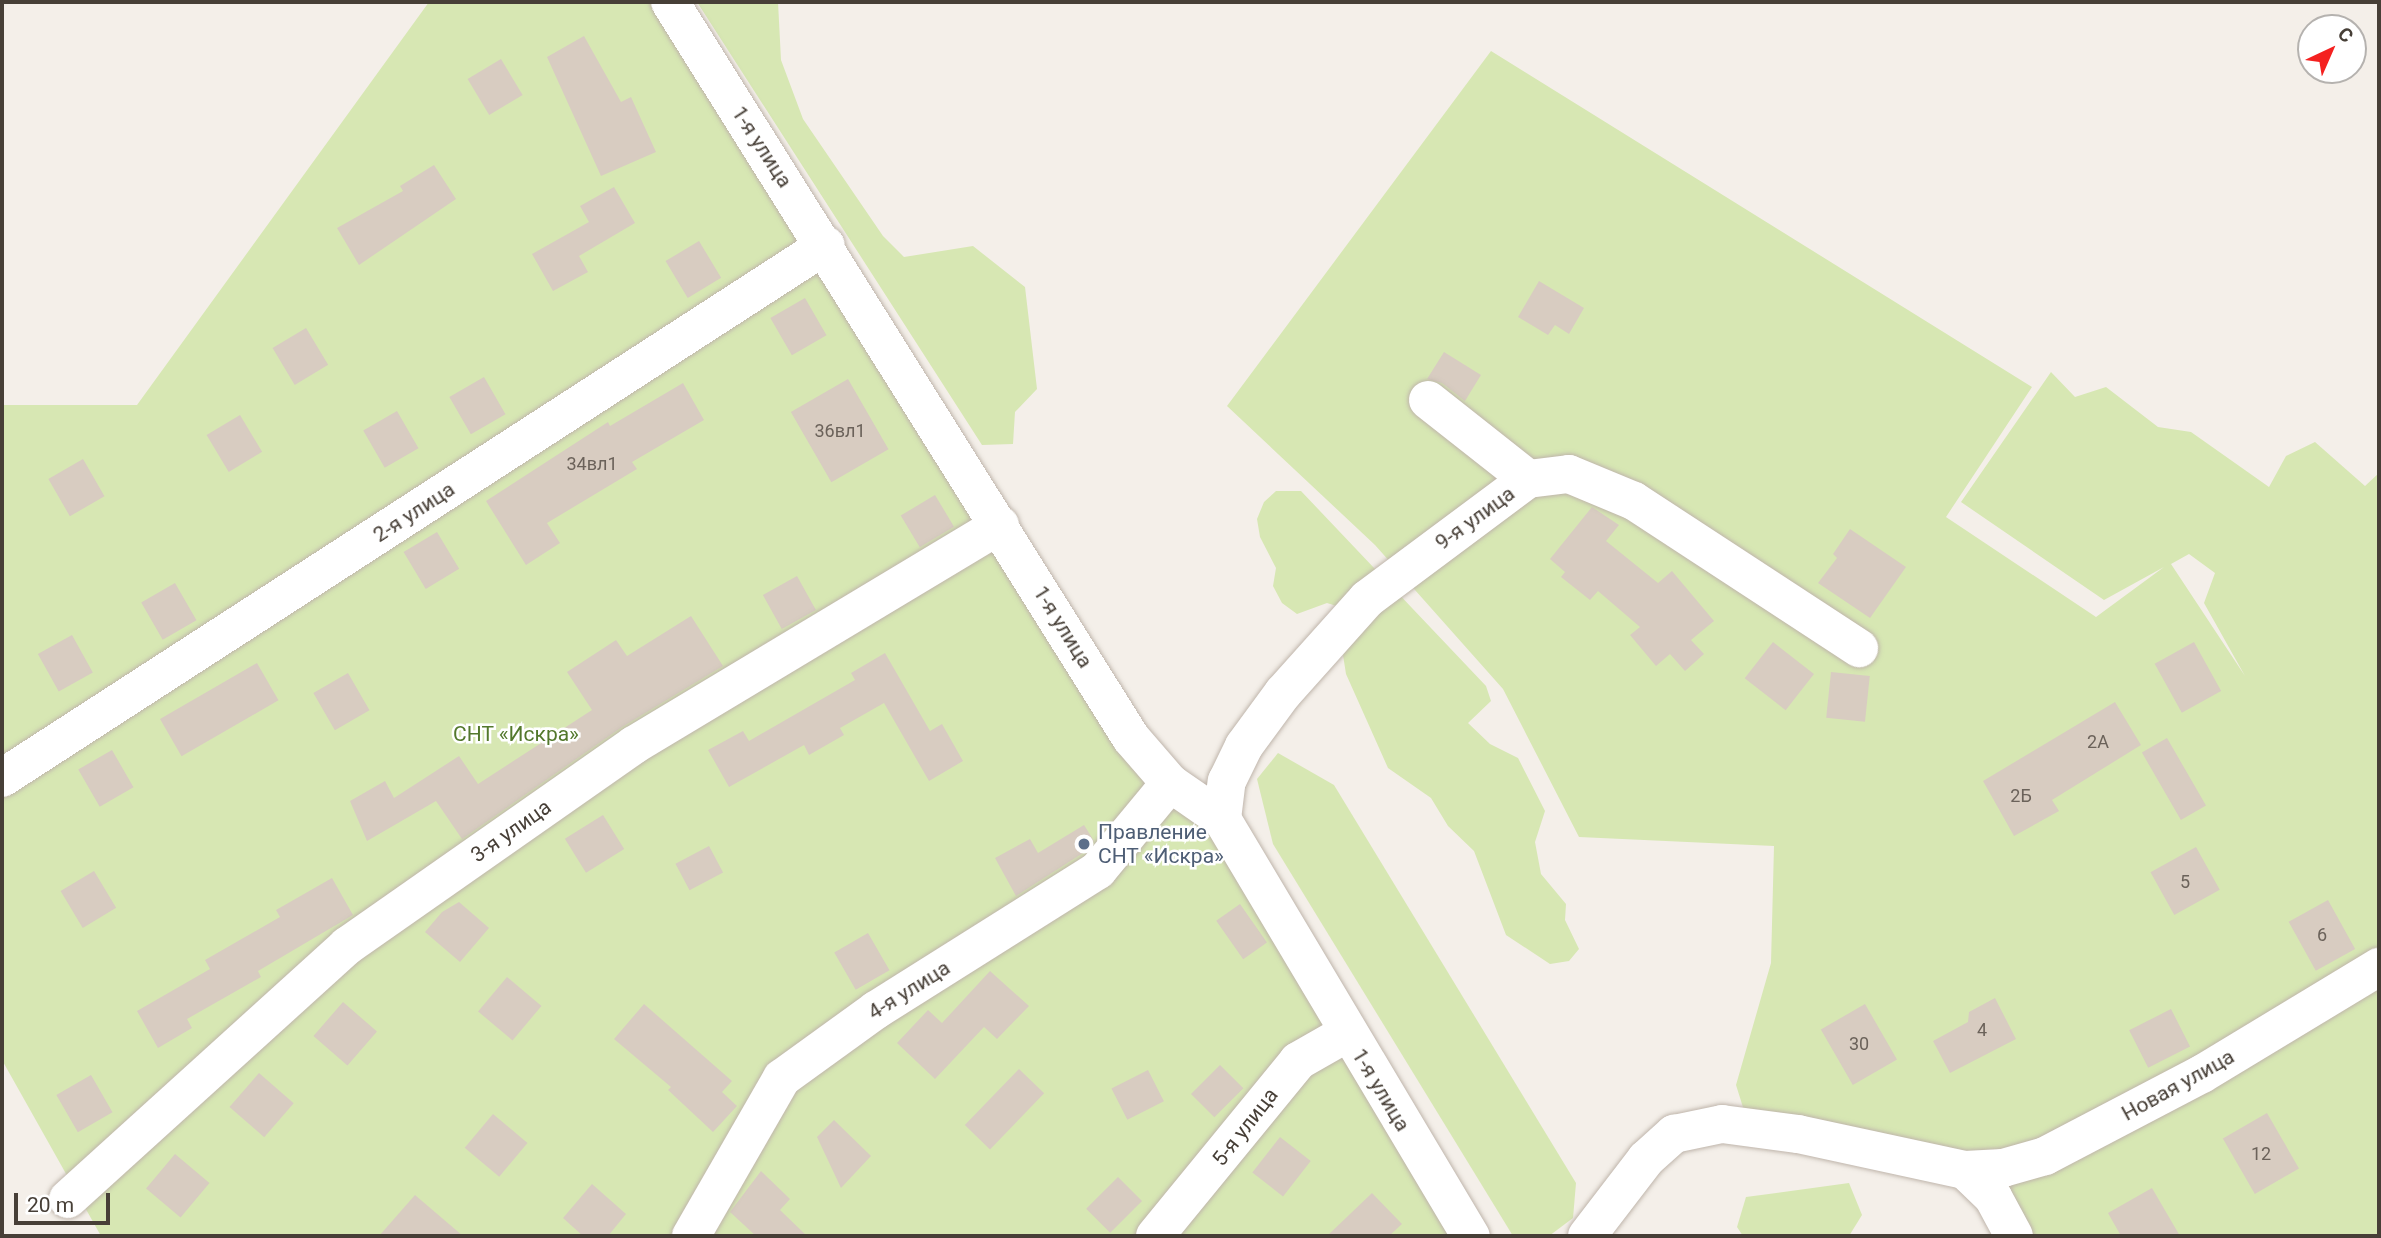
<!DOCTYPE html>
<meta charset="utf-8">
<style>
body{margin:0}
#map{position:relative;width:2381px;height:1238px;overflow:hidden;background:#f4efe9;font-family:Roboto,sans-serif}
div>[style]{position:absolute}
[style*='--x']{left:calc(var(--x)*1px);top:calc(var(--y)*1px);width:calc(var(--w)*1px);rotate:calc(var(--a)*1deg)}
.green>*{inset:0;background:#d7e7b3}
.building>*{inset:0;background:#d8ccc1;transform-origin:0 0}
.roads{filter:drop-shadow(0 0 2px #bfb5ab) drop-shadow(0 0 2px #bfb5ab)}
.minor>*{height:38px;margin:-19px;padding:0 19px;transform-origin:19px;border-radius:19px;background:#fff}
.dots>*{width:19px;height:19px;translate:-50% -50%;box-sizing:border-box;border:4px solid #fff;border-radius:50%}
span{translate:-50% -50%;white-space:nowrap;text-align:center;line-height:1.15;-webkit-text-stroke:5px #fff;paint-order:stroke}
.number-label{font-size:18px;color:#6b625a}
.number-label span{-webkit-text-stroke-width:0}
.street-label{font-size:21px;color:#473f37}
.park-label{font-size:21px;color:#53782c}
.service-label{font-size:21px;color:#4e5e75}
.left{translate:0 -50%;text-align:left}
.frame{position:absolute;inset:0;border:4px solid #473f37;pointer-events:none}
.north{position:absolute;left:2297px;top:14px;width:70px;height:70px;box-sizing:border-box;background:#fff;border:2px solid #b5b2af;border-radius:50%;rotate:44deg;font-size:19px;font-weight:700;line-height:28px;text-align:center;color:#473f37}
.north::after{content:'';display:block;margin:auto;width:24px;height:32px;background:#f42120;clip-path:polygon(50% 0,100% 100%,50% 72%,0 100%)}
.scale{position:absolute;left:14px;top:1193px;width:96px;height:32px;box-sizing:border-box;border:4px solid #473f37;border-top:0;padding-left:9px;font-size:21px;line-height:24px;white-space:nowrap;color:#473f37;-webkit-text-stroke:5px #fff;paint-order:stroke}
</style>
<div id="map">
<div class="green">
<i style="clip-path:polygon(429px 2px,652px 2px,1205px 824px,1464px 1236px,101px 1236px,2px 1060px,2px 405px,137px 405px)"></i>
<i style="clip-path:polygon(697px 2px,778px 2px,781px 60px,803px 119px,883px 236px,904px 257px,973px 246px,1025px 287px,1037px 389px,1015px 412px,1013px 444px,982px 445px)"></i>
<i style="clip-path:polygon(evenodd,1491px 51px,2032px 387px,1946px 517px,2096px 617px,2164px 567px,2104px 600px,1961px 502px,2051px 372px,2075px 397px,2106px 387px,2158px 427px,2191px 432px,2269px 487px,2286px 456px,2315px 442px,2365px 486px,2379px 473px,2379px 1236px,2006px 1236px,1977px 1181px,1753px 1139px,1736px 1085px,1771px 963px,1774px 846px,1579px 837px,1503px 689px,1375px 545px,1227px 406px,1491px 51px,2189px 554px,2215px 573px,2204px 603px,2245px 676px,2171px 564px,2189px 554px)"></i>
<i style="clip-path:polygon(1276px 491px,1301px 491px,1486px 686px,1491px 701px,1468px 723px,1490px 744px,1518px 758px,1545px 811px,1535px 842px,1541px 874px,1566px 904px,1565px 920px,1579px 949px,1569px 961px,1550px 964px,1506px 935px,1474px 851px,1448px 826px,1431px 798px,1388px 768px,1346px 674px,1343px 655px,1353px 621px,1343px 608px,1327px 603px,1297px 614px,1282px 603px,1273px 586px,1276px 568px,1260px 537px,1257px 519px,1264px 502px)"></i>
<i style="clip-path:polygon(1278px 753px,1334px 785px,1576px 1183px,1573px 1218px,1549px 1236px,1513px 1236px,1273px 844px,1257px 779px)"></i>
<i style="clip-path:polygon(1849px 1183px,1862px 1215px,1849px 1236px,1743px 1236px,1737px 1227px,1746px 1197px)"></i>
</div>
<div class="building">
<i style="clip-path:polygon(584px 36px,621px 102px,631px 97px,656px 152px,601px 176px,547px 57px)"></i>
<i style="left:501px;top:59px;width:42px;height:39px;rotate:59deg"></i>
<i style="clip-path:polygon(434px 165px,456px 199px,359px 265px,337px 228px,403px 191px,400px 186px)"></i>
<i style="clip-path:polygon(614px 187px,635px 223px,579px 256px,588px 272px,553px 291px,532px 254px,589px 222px,580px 206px)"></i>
<i style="left:699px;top:241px;width:43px;height:39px;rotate:59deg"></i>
<i style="clip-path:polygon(1539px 281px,1584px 308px,1569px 334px,1555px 325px,1548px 335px,1518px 317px)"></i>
<i style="left:805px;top:298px;width:43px;height:40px;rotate:60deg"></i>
<i style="left:306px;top:328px;width:43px;height:39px;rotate:59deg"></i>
<i style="clip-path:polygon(1444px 352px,1481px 375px,1465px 401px,1442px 383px,1427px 379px)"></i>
<i style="left:484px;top:377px;width:43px;height:40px;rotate:60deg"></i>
<i style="left:848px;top:379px;width:81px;height:66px;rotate:60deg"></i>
<i style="clip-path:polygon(683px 383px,704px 420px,632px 462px,637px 469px,547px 523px,560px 543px,526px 565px,486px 501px,608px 422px,610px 426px)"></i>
<i style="left:397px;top:411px;width:43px;height:39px;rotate:60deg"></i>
<i style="left:240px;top:415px;width:43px;height:39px;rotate:59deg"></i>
<i style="left:83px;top:459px;width:43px;height:40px;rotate:60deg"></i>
<i style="left:935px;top:495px;width:37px;height:40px;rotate:59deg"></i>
<i style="clip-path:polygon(1592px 507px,1619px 525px,1606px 541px,1658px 583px,1672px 571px,1714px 621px,1691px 640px,1704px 654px,1685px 671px,1670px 654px,1656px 666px,1630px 635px,1640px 627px,1598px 591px,1590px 600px,1561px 577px,1565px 572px,1550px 559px)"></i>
<i style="clip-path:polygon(1850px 529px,1906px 567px,1870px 618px,1818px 583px,1837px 558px,1833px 554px)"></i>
<i style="left:437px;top:532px;width:43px;height:39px;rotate:59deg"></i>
<i style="left:797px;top:576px;width:39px;height:39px;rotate:61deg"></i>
<i style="left:175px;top:583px;width:43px;height:39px;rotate:60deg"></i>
<i style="clip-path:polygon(691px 616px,723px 666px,622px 727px,462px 839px,436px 801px,367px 841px,350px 801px,385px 781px,394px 798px,459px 756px,478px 784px,592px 710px,567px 672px,616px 640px,627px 656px)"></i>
<i style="left:72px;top:635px;width:43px;height:39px;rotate:61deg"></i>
<i style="left:1773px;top:642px;width:52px;height:46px;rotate:38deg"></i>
<i style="left:2194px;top:642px;width:56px;height:45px;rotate:61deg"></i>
<i style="clip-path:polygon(885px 653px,930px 731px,942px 724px,963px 761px,929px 781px,884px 703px,840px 728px,844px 735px,809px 755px,804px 745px,729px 787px,708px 750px,743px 731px,749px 741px,855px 680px,851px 673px)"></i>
<i style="left:257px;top:663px;width:43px;height:112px;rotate:60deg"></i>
<i style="left:1831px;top:672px;width:39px;height:46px;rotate:6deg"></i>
<i style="left:348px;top:673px;width:43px;height:40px;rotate:60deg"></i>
<i style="clip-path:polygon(2115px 702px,2141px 745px,2052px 800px,2059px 811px,2014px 836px,1983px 781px)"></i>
<i style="left:2167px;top:738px;width:78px;height:29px;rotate:60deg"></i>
<i style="left:112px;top:750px;width:43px;height:39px;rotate:60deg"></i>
<i style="left:603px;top:815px;width:40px;height:45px;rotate:58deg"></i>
<i style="clip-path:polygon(1084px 825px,1094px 841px,1083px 853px,1016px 896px,995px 858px,1030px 839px,1038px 853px)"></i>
<i style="left:709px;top:846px;width:30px;height:38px;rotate:62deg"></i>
<i style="left:2196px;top:847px;width:49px;height:52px;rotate:61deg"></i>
<i style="left:94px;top:871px;width:43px;height:39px;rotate:59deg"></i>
<i style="clip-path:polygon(332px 878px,353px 915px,258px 971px,261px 977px,187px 1019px,192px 1028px,158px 1048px,137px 1011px,210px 969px,205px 960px,280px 917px,276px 910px)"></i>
<i style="left:2328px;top:900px;width:56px;height:45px;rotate:61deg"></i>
<i style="clip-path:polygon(459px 902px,489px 928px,460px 962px,425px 932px,442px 912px)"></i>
<i style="left:1240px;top:904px;width:47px;height:29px;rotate:55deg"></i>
<i style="left:868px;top:933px;width:43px;height:39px;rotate:60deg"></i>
<i style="clip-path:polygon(990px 971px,1029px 1006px,997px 1039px,984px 1027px,935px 1079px,897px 1043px,928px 1010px,942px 1023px)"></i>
<i style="left:507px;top:977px;width:45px;height:45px;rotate:40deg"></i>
<i style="clip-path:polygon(1995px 998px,2016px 1039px,1950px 1073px,1933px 1041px,1968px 1022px,1969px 1012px)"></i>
<i style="left:343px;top:1002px;width:45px;height:45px;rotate:41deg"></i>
<i style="clip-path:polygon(644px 1004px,732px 1081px,722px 1092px,737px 1106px,713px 1132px,668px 1090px,671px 1087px,614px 1039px)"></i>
<i style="left:1865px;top:1004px;width:64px;height:51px;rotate:60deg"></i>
<i style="left:2171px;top:1009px;width:42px;height:47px;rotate:63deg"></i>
<i style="left:1220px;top:1065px;width:33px;height:41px;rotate:45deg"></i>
<i style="left:1019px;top:1069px;width:35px;height:78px;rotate:44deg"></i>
<i style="left:1148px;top:1070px;width:35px;height:41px;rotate:63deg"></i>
<i style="left:259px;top:1073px;width:46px;height:45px;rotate:41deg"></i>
<i style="left:91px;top:1075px;width:43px;height:40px;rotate:60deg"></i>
<i style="left:2267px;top:1113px;width:64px;height:51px;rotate:60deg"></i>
<i style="left:493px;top:1114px;width:45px;height:44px;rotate:40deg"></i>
<i style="clip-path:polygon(834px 1120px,871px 1156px,841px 1188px,817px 1137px)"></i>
<i style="left:1280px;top:1137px;width:39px;height:45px;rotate:38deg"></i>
<i style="left:175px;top:1154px;width:45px;height:45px;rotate:40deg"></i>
<i style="clip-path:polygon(761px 1171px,790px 1199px,780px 1210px,807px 1236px,756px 1236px,730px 1212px)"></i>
<i style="left:1118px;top:1177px;width:34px;height:45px;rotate:45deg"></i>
<i style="clip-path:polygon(592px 1184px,626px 1214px,608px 1236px,583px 1236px,563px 1218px)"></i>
<i style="clip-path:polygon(2152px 1188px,2180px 1236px,2121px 1236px,2108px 1213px)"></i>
<i style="clip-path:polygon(1372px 1193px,1402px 1224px,1389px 1236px,1327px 1236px)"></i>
<i style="clip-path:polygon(415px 1195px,463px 1236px,379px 1236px)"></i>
</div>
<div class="roads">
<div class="minor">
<i style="--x:670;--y:2;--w:868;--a:57.94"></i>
<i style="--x:1131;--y:738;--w:60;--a:49.1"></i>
<i style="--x:1170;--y:783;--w:63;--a:34.7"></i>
<i style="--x:1222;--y:819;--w:486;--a:59.2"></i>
<i style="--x:1428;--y:400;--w:127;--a:38.3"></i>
<i style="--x:2;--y:778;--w:981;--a:-32.9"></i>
<i style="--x:1222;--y:819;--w:38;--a:-83"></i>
<i style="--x:1227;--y:781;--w:39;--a:-64"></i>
<i style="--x:1244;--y:746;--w:66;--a:-53.7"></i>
<i style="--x:1283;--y:693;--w:126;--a:-48.2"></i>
<i style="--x:1367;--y:599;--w:201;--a:-36.7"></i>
<i style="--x:1528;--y:479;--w:41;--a:-7"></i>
<i style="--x:1569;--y:474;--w:70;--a:22.6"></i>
<i style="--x:1634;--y:501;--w:269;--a:33.2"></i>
<i style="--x:1965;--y:1170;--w:39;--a:44"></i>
<i style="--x:1993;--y:1197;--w:44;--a:61.7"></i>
<i style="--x:68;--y:1199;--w:377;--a:-42.2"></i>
<i style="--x:347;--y:946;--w:350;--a:-35"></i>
<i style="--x:634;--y:745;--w:427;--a:-31"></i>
<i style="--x:691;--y:1236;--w:182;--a:-60.1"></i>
<i style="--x:782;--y:1078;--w:116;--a:-35.9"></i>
<i style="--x:876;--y:1010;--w:262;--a:-32.2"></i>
<i style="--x:1098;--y:870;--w:113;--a:-50.4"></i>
<i style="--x:1155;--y:1236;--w:226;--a:-50.7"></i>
<i style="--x:1298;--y:1061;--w:56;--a:-29.7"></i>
<i style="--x:1587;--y:1236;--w:97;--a:-52.5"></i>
<i style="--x:1646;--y:1159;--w:38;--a:-42"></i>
<i style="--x:1674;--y:1134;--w:49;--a:-11.8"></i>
<i style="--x:1722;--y:1124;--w:77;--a:7.5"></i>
<i style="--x:1798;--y:1134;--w:171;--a:12.2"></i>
<i style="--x:1965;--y:1170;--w:38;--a:-3"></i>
<i style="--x:2003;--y:1168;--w:44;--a:-15.9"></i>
<i style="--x:2045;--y:1156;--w:177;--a:-27.6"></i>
<i style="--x:2202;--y:1074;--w:207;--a:-31.2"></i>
</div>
</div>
<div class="dots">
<i style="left:1084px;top:844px;background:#5c6f8a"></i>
</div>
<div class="number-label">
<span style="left:840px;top:431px">36вл1</span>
<span style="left:592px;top:464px">34вл1</span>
<span style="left:2098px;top:742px">2А</span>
<span style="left:2021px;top:796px">2Б</span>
<span style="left:2185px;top:882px">5</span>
<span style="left:2322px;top:935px">6</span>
<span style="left:1982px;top:1030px">4</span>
<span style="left:1859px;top:1044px">30</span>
<span style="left:2261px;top:1154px">12</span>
</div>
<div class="street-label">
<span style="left:762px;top:147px;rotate:57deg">1-я улица</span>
<span style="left:414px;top:512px;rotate:-33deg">2-я улица</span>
<span style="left:1475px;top:518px;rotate:-36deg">9-я улица</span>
<span style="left:1063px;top:627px;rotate:58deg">1-я улица</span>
<span style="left:511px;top:831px;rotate:-35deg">3-я улица</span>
<span style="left:909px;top:990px;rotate:-32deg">4-я улица</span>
<span style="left:2178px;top:1085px;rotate:-29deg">Новая улица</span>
<span style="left:1381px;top:1090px;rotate:59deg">1-я улица</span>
<span style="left:1245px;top:1127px;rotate:-52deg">5-я улица</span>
</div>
<div class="park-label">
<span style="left:516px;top:734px">СНТ «Искра»</span>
</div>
<div class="service-label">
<span class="left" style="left:1098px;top:844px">Правление<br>СНТ «Искра»</span>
</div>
<div class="frame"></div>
<div class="north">С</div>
<div class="scale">20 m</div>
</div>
